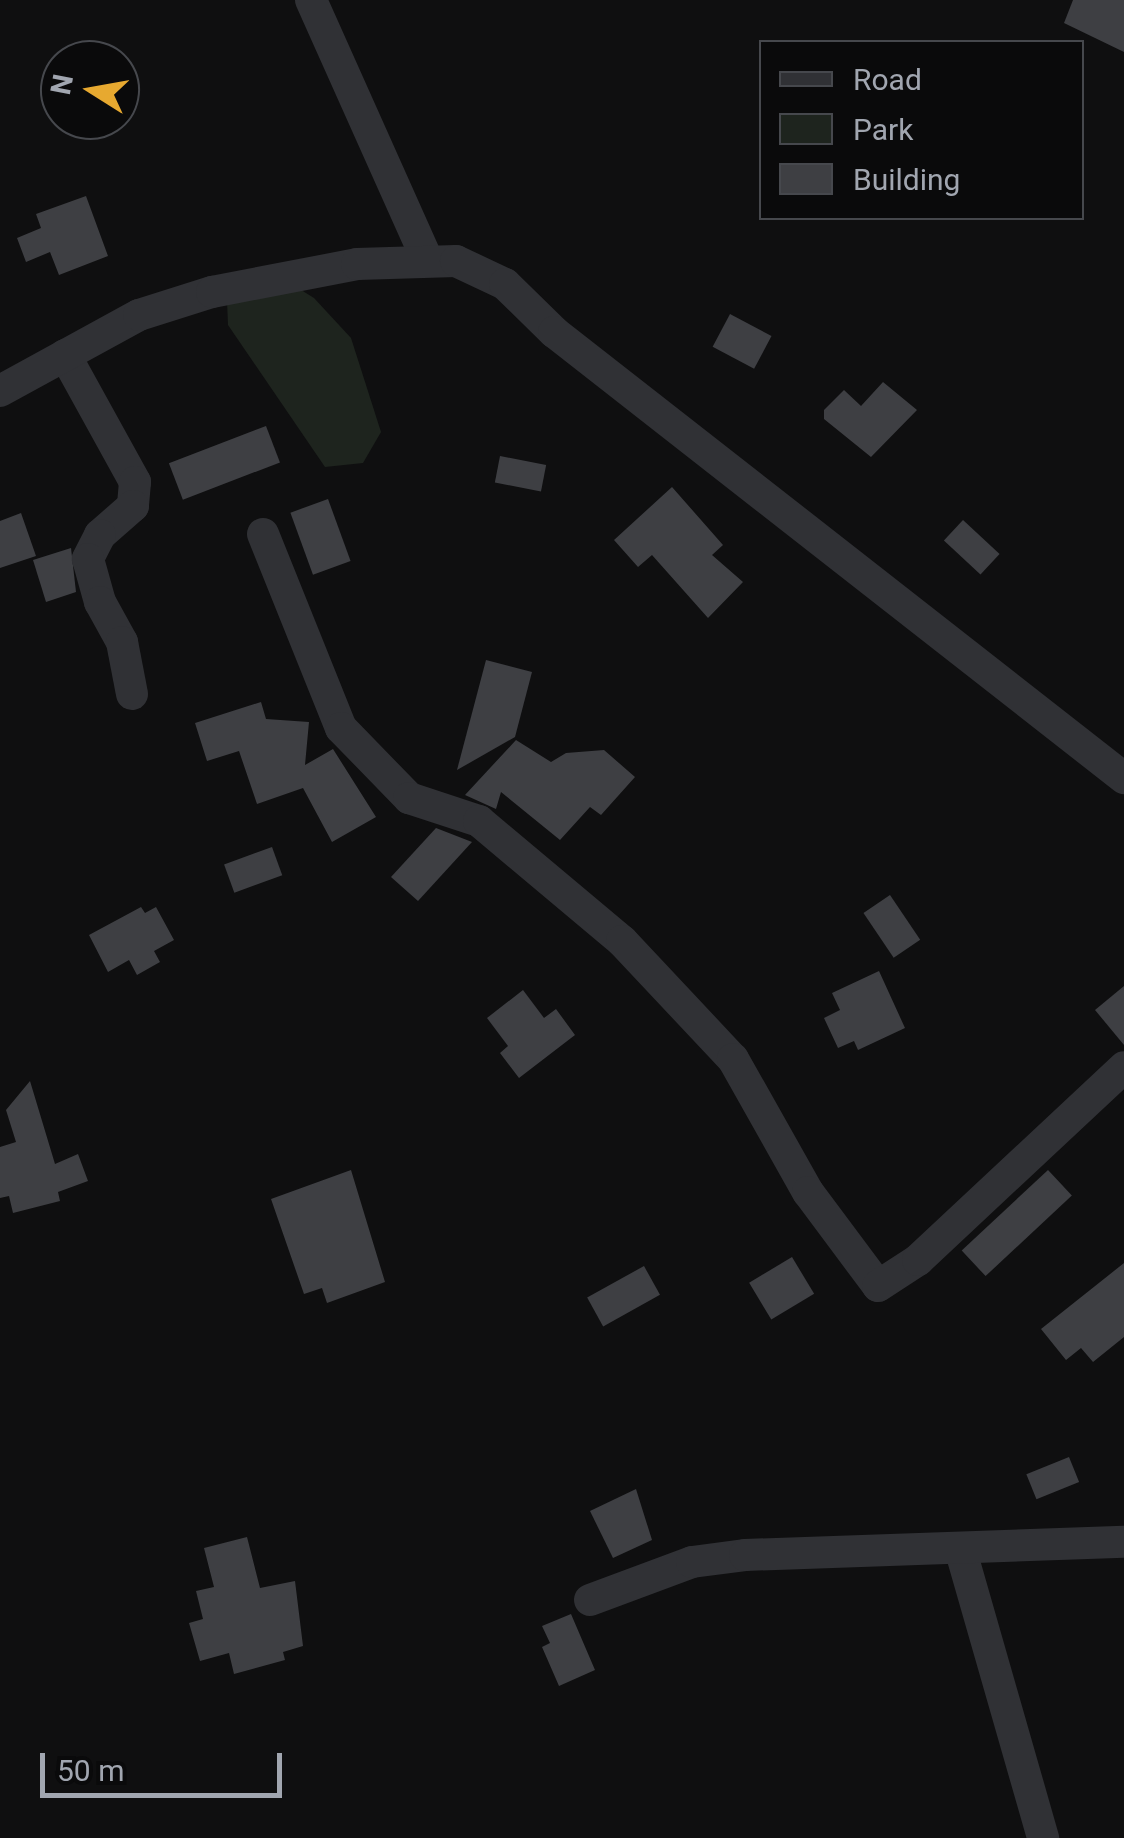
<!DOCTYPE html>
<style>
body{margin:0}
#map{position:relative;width:1124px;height:1838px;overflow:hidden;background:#0f0f10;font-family:Roboto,sans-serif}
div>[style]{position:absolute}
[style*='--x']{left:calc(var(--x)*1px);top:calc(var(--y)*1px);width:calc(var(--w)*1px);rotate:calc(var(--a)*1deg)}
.green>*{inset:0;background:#1e241e}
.building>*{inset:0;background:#3e3f43;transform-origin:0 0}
.street>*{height:32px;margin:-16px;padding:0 16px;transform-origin:16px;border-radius:16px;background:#303135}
span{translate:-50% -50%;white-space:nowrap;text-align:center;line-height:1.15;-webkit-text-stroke:8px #0a0a0b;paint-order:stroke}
.legend{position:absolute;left:759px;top:40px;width:325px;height:180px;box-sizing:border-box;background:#0a0a0b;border:2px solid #46484d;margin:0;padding:12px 18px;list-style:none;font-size:30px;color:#a1a6b0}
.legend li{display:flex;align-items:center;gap:20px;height:50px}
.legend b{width:50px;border:2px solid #46484d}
.north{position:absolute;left:40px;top:40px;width:100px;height:100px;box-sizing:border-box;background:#0a0a0b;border:2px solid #46484d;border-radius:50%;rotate:281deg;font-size:28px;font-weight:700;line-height:40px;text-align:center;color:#a1a6b0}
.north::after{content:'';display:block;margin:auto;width:35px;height:45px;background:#e7a930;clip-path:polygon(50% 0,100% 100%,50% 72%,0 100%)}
.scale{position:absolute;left:40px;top:1753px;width:242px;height:45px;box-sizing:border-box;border:5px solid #a1a6b0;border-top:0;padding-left:12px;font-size:30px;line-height:35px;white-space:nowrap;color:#a1a6b0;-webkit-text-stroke:8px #0a0a0b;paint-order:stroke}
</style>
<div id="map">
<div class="green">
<i style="clip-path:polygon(269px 270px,314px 298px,351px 338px,381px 432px,363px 463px,325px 467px,228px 325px,227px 300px)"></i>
</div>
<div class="building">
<i style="clip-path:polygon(1073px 0,1124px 0,1124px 52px,1064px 23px)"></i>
<i style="clip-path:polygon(86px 196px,108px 256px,59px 275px,50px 252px,26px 262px,17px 238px,41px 228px,36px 214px)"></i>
<i style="left:730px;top:314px;width:47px;height:37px;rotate:28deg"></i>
<i style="clip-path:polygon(883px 382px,917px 410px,871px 457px,824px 419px,824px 410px,844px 390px,861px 406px)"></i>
<i style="left:266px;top:426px;width:39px;height:104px;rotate:69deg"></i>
<i style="left:500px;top:456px;width:47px;height:27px;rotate:11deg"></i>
<i style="clip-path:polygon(672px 487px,723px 545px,712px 555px,743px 582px,708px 618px,652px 555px,638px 567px,614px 540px)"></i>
<i style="left:328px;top:499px;width:66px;height:40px;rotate:70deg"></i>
<i style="clip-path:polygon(21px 513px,36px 556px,0 568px,0 521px)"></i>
<i style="left:963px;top:520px;width:50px;height:28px;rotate:43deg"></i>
<i style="clip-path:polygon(71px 548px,76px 592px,46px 602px,33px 560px)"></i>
<i style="clip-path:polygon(486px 660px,532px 672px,515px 737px,457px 770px)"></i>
<i style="clip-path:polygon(261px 702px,266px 719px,309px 722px,305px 765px,333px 749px,376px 817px,332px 842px,303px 788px,257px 804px,239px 751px,207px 761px,195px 723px)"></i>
<i style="clip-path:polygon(516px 740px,551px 762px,566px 753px,604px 750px,635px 777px,601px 815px,590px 807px,560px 840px,501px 792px,496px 809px,465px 795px)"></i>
<i style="clip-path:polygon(436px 828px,472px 842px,418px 901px,391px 877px)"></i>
<i style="left:272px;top:847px;width:30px;height:51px;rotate:70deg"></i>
<i style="left:890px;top:895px;width:54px;height:32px;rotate:56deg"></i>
<i style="clip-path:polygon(141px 907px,145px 913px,156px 907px,174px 940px,154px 951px,160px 962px,137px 975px,129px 960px,108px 972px,89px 935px)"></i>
<i style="clip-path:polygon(879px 971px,905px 1028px,858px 1050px,854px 1041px,838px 1048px,824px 1018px,840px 1010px,832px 993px)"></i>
<i style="clip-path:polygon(1124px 986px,1124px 1045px,1095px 1010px)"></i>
<i style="clip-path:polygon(523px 990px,544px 1018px,556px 1009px,575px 1035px,519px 1078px,500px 1053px,508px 1046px,487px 1018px)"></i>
<i style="clip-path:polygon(30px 1081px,55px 1164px,78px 1154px,88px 1181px,58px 1192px,60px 1201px,13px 1213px,9px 1196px,0 1198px,0 1147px,16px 1142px,6px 1110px)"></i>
<i style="clip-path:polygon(351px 1170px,385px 1282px,327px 1303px,322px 1288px,304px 1294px,271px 1199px)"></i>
<i style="left:1048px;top:1170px;width:35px;height:118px;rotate:47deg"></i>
<i style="left:792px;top:1257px;width:43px;height:50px;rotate:59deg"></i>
<i style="clip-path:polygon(1124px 1263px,1124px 1337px,1093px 1362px,1081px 1348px,1066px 1360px,1041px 1329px)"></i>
<i style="left:644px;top:1266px;width:33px;height:65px;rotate:61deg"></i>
<i style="left:1069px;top:1457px;width:27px;height:46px;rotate:68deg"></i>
<i style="clip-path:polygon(636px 1489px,652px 1540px,613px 1558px,590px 1511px)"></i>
<i style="clip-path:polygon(247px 1537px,260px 1588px,295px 1581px,303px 1646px,283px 1652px,285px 1660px,234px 1674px,229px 1653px,200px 1661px,189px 1623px,203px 1619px,196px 1591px,214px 1587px,204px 1548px)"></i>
<i style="clip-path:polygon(571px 1614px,595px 1670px,559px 1686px,542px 1647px,550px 1643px,542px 1626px)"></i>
</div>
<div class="street">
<i style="--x:311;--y:0;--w:284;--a:65.9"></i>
<i style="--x:65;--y:355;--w:145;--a:61.1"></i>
<i style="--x:135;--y:482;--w:24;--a:95"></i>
<i style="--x:133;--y:506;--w:44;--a:138.7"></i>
<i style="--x:100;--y:535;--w:27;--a:117"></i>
<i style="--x:88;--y:559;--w:45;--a:74.4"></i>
<i style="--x:100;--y:602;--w:46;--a:61.2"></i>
<i style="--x:122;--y:642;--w:53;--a:79.1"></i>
<i style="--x:0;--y:391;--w:158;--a:-28.7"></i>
<i style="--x:139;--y:315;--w:77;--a:-17.5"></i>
<i style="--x:212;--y:292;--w:148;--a:-10.9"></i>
<i style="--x:357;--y:264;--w:99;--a:-1.7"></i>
<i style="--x:456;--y:261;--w:54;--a:25.1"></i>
<i style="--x:505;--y:284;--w:69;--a:44.4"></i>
<i style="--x:554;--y:332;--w:724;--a:38.04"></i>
<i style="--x:263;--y:534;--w:209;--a:68.1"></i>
<i style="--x:341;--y:728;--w:98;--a:45.8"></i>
<i style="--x:409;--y:798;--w:74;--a:18.2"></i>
<i style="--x:479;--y:821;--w:187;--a:40"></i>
<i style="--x:622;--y:941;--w:162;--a:46.8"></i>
<i style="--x:733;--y:1059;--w:153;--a:60.6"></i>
<i style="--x:808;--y:1192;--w:117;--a:53.3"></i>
<i style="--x:878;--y:1286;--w:48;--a:-33"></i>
<i style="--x:918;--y:1260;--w:282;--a:-43.1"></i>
<i style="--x:960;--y:1548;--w:302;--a:74"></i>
<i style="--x:590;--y:1600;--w:109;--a:-20.4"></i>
<i style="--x:692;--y:1562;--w:53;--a:-7.5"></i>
<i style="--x:745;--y:1555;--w:379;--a:-2"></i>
</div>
<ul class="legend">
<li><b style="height:12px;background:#303135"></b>Road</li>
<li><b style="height:28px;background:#1e241e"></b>Park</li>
<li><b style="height:28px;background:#3e3f43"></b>Building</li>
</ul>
<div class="north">N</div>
<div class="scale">50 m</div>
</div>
